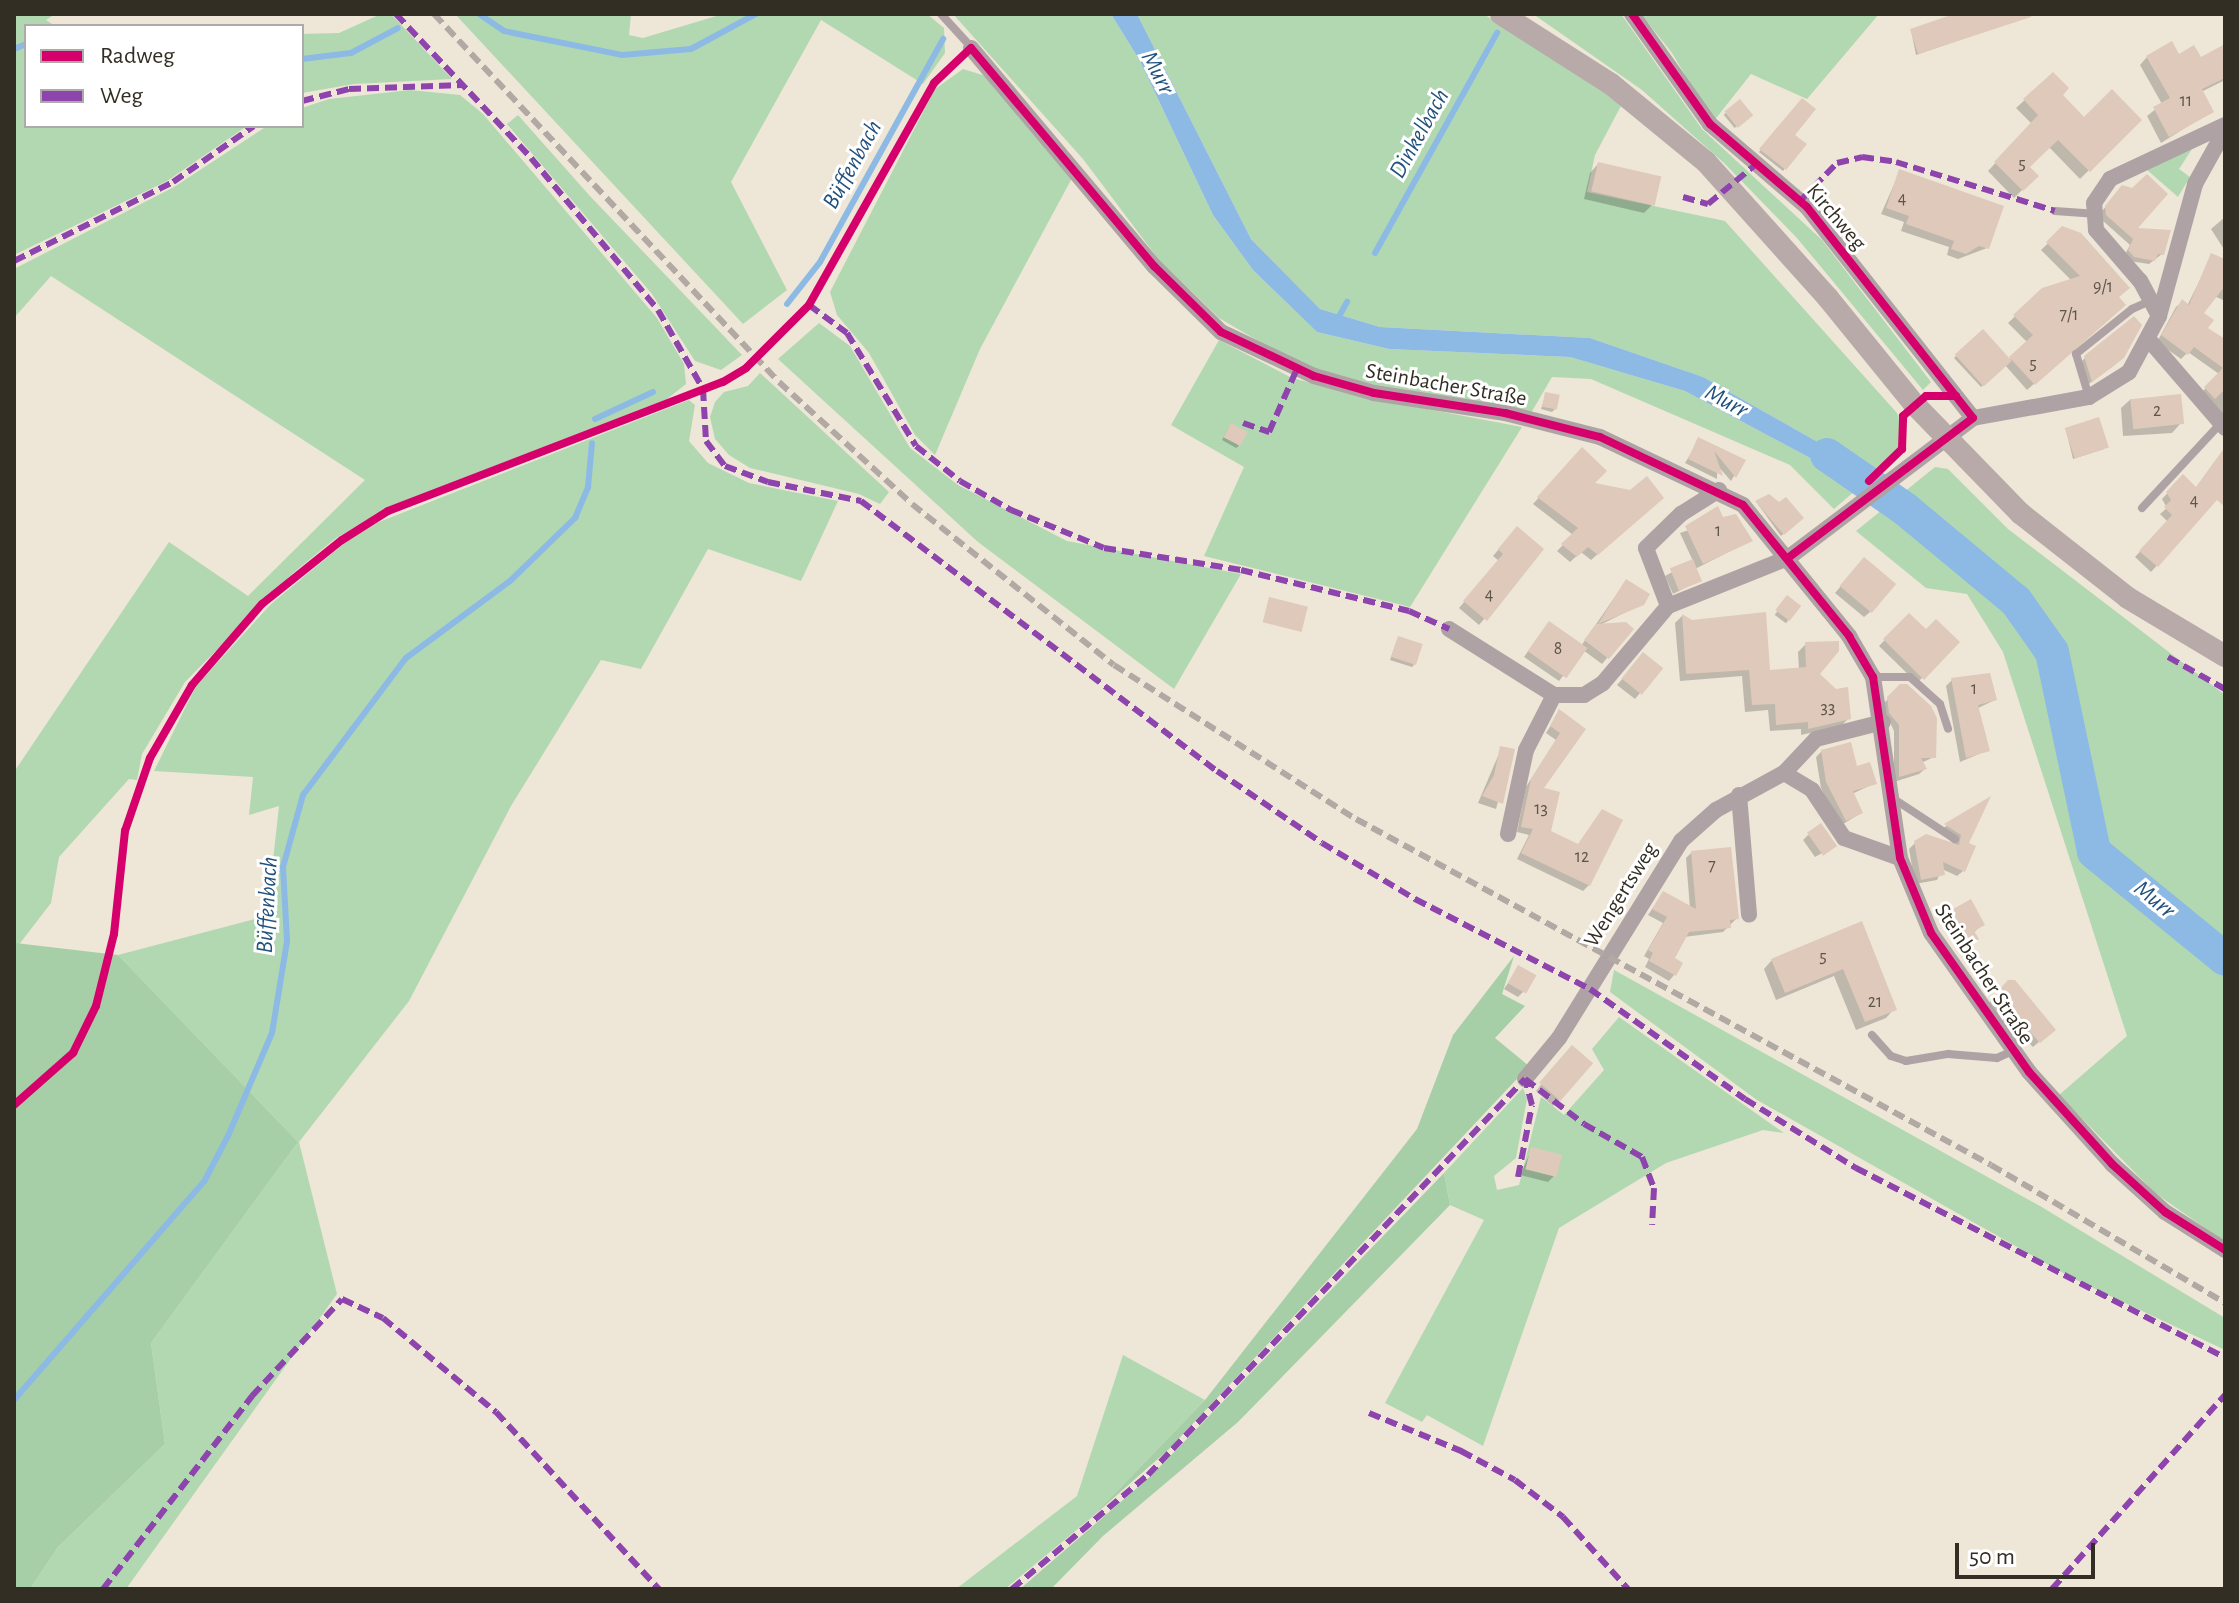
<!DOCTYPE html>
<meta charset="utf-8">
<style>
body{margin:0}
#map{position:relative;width:2239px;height:1603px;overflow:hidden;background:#eee6d7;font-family:"Alegreya Sans",sans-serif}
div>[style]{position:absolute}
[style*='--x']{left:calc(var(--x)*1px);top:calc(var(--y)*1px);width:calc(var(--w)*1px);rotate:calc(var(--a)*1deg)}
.green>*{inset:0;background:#b2d8b1}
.forest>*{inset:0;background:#a6cfa7}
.water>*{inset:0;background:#8cbae4}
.shadow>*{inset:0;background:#0003;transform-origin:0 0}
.stream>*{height:6px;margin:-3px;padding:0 3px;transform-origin:3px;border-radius:3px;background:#8cbae4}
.river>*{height:34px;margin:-17px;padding:0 17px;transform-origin:17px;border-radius:17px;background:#8cbae4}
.building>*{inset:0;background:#dec9ba;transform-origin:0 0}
.lane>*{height:8px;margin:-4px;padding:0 4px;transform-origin:4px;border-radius:4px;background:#afa2a4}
.street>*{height:16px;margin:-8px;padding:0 8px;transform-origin:8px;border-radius:8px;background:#afa2a4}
.secondary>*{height:22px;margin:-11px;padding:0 11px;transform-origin:11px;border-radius:11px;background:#b8aaa9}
.rail>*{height:6px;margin-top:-3px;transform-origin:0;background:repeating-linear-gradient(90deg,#b2a9a4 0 12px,transparent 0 18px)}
.quiet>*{height:6px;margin-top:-3px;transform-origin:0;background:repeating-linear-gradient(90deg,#8e44ad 0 12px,transparent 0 18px)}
.cycleway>*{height:8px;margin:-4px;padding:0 4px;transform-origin:4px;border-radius:4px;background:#d6006c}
span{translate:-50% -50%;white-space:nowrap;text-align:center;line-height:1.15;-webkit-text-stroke:6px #fff;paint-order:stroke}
.number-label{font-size:18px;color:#5e5549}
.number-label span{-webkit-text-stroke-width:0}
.street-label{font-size:22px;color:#332e23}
.water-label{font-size:24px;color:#21517d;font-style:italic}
.frame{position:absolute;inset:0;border:16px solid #332e23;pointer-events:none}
.legend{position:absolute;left:24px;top:24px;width:280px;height:104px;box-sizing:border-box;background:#fff;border:2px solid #adaba7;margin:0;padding:10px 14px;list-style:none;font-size:24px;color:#332e23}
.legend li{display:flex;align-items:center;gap:16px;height:40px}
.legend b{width:40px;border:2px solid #adaba7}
.scale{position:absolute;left:1955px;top:1543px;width:140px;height:36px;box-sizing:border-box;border:4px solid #332e23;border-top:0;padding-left:10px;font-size:24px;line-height:28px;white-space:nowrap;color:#332e23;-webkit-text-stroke:6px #fff;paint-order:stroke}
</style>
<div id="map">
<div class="green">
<i style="clip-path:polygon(14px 14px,55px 14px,46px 20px,55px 26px,26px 26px,26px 126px,247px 126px,167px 181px,14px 255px)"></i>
<i style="clip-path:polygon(381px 14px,391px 14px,452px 79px,354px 84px,302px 93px,302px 34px,339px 33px)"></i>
<i style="clip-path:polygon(455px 14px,631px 14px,629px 35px,643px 38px,723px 14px,927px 14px,944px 28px,945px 53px,923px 84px,821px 20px,731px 182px,787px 290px,743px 324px)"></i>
<i style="clip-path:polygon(953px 14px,1111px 14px,1140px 61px,1213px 215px,1253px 270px,1317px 332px,1389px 349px,1570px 357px,1685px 391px,1825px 466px,1856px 490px,1834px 509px,1790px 465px,1591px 379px,1552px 377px,1531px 413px,1377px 387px,1301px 366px,1219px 318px,1159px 260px,1083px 159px)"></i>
<i style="clip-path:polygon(1137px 14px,1485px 15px,1623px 102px,1595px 155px,1587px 192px,1725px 221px,1897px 413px,1903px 431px,1901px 449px,1874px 474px,1703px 377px,1590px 338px,1380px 327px,1320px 309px,1251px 239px)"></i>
<i style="clip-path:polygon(1533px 14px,1621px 14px,1702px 129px,1822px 240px,1931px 382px,1923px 390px,1797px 238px,1724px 163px,1642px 90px)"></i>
<i style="clip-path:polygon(1641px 14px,1879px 14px,1807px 99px,1751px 74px,1713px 122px,1672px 53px)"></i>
<i style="clip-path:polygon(963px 69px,989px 77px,1072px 178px,980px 349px,935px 455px,915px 435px,869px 353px,837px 315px,830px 292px,935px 89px)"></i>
<i style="clip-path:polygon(410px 90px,460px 95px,483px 114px,657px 318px,684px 364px,686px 384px,667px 399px,392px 506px,336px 538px,293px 573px,185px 682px,142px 754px,137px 780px,129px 779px,59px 857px,51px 903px,14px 951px,14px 772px,169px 542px,248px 596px,365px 480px,51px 276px,14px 318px,14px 269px,174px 187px,267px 126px,302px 126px,302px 108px,329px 99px)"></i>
<i style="clip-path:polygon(518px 115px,589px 195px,742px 355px,721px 370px,695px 361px,652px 294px,507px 124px)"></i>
<i style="clip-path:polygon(2192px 149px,2179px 169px,2190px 177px,2178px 197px,2146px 169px)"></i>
<i style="clip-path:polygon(819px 323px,850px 346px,910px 448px,958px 485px,1067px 541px,1241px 574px,1174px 689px,978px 542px,778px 359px)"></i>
<i style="clip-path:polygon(1219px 340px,1292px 378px,1369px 398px,1522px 427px,1410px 607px,1204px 556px,1244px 467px,1171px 425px)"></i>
<i style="clip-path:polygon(760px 373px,889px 492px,880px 504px,859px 494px,750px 468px,729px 455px,715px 439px,710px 417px,715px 402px,724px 392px,748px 386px)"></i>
<i style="clip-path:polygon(689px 400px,695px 405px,689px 441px,708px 463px,749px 483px,838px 501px,801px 581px,708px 549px,641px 669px,601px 660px,511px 806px,409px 1001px,299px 1142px,337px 1294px,126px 1589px,30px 1589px,58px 1547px,165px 1444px,151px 1343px,298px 1142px,118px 955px,274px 914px,271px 879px,279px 806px,249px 815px,253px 777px,154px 771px,196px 686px,271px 604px,346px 542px,379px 522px)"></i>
<i style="clip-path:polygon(1935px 467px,1948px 469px,2008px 529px,2225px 695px,2225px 1242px,2155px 1193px,2059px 1095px,2127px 1036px,2003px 652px,1967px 594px,1926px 588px,1856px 531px)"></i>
<i style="clip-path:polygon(1614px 970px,2040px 1206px,2225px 1318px,2225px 1350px,2072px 1278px,1757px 1100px,1610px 992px)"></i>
<i style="clip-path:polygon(1619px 1017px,1784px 1133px,1763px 1130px,1666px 1163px,1559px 1228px,1483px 1446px,1427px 1415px,1422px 1422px,1385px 1403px,1484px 1220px,1450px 1205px,1444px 1173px,1523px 1088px,1527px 1099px,1516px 1158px,1494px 1176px,1497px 1190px,1519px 1185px,1541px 1097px,1564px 1115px,1604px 1070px,1592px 1049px)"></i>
<i style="clip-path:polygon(1123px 1355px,1205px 1400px,1091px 1518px,1005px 1589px,956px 1589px,1077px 1496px)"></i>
</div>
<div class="forest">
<i style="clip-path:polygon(15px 943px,118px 955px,298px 1142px,151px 1343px,165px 1444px,58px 1547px,30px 1589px,14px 1589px)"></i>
<i style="clip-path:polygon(1514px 956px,1502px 994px,1525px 1006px,1495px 1038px,1529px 1066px,1169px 1449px,1091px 1518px,1205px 1400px,1417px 1129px,1453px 1035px)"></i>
<i style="clip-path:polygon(1444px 1173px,1450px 1205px,1238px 1422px,1103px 1536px,1051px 1589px,1020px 1589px,1152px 1475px)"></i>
</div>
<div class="water">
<i style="clip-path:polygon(1111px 14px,1137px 14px,1251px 239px,1320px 309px,1380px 327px,1590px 338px,1703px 377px,1874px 474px,1856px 490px,1825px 466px,1685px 391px,1570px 357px,1389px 349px,1317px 332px,1253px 270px,1213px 215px,1140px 61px)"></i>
</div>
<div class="shadow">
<i style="clip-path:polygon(1960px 14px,2013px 14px,2015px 21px,1916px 55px,1911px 30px)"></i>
<i style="clip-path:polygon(2225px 47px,2225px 80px,2201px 92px,2212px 111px,2161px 143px,2147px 116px,2162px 104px,2140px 65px,2147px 57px,2201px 59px)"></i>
<i style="clip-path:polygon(2053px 74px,2060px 95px,2084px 119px,2139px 120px,2080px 179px,2049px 147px,2028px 167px,2036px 176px,2014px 198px,1988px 171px,2032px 124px,2016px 108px)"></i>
<i style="clip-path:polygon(1802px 100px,1792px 135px,1804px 144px,1783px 171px,1759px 152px)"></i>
<i style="left:1739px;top:102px;width:17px;height:20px;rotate:50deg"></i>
<i style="clip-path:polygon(1598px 164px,1652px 205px,1644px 213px,1584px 199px,1590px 173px)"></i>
<i style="clip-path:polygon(1900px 171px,1987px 248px,1958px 259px,1947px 255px,1949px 247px,1901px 231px,1904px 222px,1881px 214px)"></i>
<i style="clip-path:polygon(2133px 190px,2133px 230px,2162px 254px,2149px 264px,2129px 261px,2124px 256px,2130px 245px,2102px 220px,2101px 212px,2118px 193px)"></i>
<i style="clip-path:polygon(2225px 217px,2225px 251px,2211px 229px)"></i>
<i style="clip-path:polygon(2063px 229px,2117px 297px,2116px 311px,2027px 390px,2005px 365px,1981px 387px,1954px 358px,1983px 331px,2009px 360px,2028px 343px,2008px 323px,2043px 290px,2072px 281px,2041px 250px)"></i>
<i style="clip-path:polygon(2212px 256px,2225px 261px,2225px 301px,2214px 296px,2201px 314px,2206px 328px,2225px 342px,2225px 416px,2200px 394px,2219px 374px,2188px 352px,2181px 359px,2157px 342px,2176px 307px,2182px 302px,2187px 306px)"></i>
<i style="clip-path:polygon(2085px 358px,2116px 364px,2086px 386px,2079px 364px)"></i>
<i style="clip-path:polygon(1546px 394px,1555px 409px,1552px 412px,1541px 409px)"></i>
<i style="clip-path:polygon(2131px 399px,2181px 423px,2172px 433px,2123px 436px,2121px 408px)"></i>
<i style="clip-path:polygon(1229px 427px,1239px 446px,1236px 448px,1222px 440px)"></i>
<i style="clip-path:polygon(2066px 430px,2104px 449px,2073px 459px)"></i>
<i style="clip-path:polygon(1699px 440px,1743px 461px,1731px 481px,1717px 465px,1717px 479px,1685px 463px)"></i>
<i style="clip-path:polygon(2225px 448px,2225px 490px,2151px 572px,2135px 557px,2168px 522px,2160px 514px,2167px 508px,2162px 499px,2177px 483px,2195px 489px)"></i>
<i style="clip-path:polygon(1582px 450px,1591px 484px,1655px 503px,1591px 560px,1581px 552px,1570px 562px,1557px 551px,1573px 535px,1533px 504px)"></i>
<i style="clip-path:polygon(1757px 503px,1801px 518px,1781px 536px)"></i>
<i style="clip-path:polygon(1721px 519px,1750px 541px,1695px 569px,1700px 580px,1673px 594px,1665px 576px,1693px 561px,1680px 533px)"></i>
<i style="clip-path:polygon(1511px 535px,1542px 550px,1479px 625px,1459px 608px,1499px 561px,1493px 556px)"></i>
<i style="clip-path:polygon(1858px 566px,1870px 612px,1864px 617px,1835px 593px)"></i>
<i style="clip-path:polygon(1621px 588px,1642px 604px,1600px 625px,1631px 629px,1602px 664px,1583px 650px,1559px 681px,1524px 657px,1543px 630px,1581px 646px)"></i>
<i style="left:1787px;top:598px;width:14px;height:21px;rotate:36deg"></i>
<i style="clip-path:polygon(1909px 615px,1926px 632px,1957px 642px,1917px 683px,1879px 646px)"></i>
<i style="clip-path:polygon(1682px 616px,1769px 672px,1799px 670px,1798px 652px,1806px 644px,1817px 674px,1849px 718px,1841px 726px,1801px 735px,1801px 729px,1770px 731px,1768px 710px,1745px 712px,1742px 676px,1680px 681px,1675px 623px)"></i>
<i style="clip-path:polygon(1397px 640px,1414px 665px,1412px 667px,1390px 660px)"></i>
<i style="clip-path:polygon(1638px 661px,1640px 693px,1635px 699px,1617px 685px)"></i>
<i style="clip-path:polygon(1952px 680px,1995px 700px,1976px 709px,1988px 750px,1960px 762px,1946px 686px)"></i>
<i style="clip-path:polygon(1901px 686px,1934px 757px,1921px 763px,1925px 769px,1919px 774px,1894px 782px,1894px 731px,1882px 705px)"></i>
<i style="clip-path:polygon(1560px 711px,1584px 729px,1541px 790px,1548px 832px,1589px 885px,1583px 891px,1517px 859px,1529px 835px,1517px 832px,1526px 787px,1556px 740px,1546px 733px)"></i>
<i style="clip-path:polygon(1501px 749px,1512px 751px,1496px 809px,1478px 803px)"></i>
<i style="clip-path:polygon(1822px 751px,1875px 783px,1852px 794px,1861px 813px,1840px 826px,1821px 788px,1816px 757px)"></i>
<i style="clip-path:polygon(1986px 801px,1966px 844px,1963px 871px,1957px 876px,1942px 869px,1937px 880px,1915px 884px,1909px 849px,1915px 843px,1955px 846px,1940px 830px)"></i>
<i style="clip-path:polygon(1808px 835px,1835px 846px,1815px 857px,1803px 840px)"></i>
<i style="clip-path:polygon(1692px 852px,1737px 918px,1723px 932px,1684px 937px,1672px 959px,1674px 975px,1669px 981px,1645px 967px,1649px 959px,1644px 956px,1663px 923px,1648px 915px,1663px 893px,1690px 909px,1686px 858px)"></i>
<i style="clip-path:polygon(1949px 913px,1982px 925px,1973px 933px,1976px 939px,1960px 950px,1944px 919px)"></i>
<i style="clip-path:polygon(1861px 924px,1894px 1009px,1886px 1018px,1856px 1030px,1834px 976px,1776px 1000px,1764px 969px,1772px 960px)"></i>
<i style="clip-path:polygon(1518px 968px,1524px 991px,1518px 997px,1504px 989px)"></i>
<i style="clip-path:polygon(2009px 982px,2047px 1035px,2033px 1047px,2021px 1035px,2016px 1039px,1988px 1004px)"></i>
<i style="clip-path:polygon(1566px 1054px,1559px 1101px,1553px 1106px,1536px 1091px)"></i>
<i style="clip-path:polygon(1532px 1149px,1554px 1176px,1548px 1182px,1520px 1175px)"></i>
</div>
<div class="stream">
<i style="--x:479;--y:14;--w:30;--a:34"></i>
<i style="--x:504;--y:31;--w:120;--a:11.5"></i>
<i style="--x:622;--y:55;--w:69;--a:-5"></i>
<i style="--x:691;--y:49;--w:74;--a:-28.3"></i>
<i style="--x:14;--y:49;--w:13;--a:-23"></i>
<i style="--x:302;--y:59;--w:49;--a:-7"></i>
<i style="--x:351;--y:53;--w:53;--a:-28"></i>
<i style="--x:1375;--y:253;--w:252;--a:-61"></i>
<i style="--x:787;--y:304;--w:53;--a:-51.8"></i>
<i style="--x:820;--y:262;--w:255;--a:-61.1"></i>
<i style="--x:1337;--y:320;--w:21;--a:-61"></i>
<i style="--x:595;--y:419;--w:64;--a:-25"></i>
<i style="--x:14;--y:1400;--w:291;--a:-49"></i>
<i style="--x:205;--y:1180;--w:50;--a:-62.4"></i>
<i style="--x:228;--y:1136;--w:112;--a:-66.9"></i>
<i style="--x:272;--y:1033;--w:93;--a:-80.7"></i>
<i style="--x:287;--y:941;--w:74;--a:-93.1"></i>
<i style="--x:283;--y:867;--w:75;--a:-74.5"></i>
<i style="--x:303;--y:795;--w:171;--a:-53.1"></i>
<i style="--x:406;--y:658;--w:129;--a:-36.5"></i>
<i style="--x:510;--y:581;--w:91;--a:-44.1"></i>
<i style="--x:575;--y:518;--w:34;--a:-67"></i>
<i style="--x:588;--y:487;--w:44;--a:-84.8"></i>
</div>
<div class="river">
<i style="--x:1827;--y:455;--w:95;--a:34.7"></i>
<i style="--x:1905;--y:509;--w:144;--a:39.7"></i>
<i style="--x:2016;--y:601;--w:62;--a:54.8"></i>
<i style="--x:2052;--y:652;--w:204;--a:78.1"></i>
<i style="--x:2094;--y:852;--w:169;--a:39.2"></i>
</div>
<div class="building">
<i style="clip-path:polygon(1954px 14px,2030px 14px,2031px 17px,1918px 54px,1910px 29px)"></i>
<i style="clip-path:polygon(2172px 41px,2179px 54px,2194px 45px,2201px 57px,2225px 44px,2225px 78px,2202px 89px,2214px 112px,2169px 137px,2153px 107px,2170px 98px,2146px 56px)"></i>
<i style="clip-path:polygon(2053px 72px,2069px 88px,2063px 95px,2084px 117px,2112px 89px,2142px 120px,2090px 172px,2058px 140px,2030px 167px,2039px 176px,2023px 191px,1994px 162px,2038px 115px,2023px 99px)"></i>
<i style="clip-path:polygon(1802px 98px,1816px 109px,1795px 135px,1807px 144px,1786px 170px,1759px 149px)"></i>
<i style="left:1740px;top:99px;width:21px;height:20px;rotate:51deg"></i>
<i style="left:1598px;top:162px;width:65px;height:30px;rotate:13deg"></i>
<i style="clip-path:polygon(1899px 169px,2004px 206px,1989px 249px,1979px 246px,1966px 254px,1951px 249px,1954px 241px,1906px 224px,1909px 216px,1886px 208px)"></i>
<i style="clip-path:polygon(2147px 174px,2168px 194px,2138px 228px,2171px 230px,2164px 255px,2158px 254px,2155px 261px,2134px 257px,2128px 250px,2133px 239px,2106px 215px,2105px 206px,2122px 185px,2132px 188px)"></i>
<i style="clip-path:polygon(2062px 226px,2081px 233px,2130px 288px,2119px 297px,2126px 305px,2035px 385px,2009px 357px,2033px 335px,2013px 315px,2042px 288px,2080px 276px,2046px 242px)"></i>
<i style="clip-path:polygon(2211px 253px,2225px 259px,2225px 286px,2204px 313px,2214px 320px,2208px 328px,2225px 339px,2225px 389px,2215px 399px,2204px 387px,2223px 368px,2194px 347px,2188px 355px,2161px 335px,2182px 299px,2189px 305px)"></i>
<i style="clip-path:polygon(2134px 316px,2142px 325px,2124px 358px,2092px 382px,2084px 356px)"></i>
<i style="left:1983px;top:329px;width:43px;height:38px;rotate:48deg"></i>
<i style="left:1545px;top:392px;width:15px;height:15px;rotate:11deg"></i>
<i style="left:2181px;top:394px;width:30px;height:51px;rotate:84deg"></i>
<i style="left:2099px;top:417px;width:32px;height:36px;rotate:72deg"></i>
<i style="left:1231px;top:423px;width:19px;height:16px;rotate:28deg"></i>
<i style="clip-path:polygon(1698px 437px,1746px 460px,1736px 478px,1714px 451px,1723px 476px,1688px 459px)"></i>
<i style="clip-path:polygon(1582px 447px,1607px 471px,1595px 483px,1630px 490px,1647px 476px,1664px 498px,1598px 555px,1588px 547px,1577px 557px,1561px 544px,1578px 528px,1537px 497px)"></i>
<i style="clip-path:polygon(2225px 447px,2225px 507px,2217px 500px,2158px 567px,2139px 551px,2172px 515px,2164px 507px,2171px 500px,2166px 492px,2183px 474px,2196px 487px)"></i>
<i style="clip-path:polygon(1769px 494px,1779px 502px,1786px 497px,1804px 518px,1784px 535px,1755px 501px)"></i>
<i style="clip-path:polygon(1718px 506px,1723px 517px,1736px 514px,1753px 541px,1703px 564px,1685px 526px)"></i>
<i style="clip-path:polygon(1517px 526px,1544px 549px,1487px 621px,1463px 601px,1503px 554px,1498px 549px)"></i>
<i style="left:1864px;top:557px;width:42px;height:38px;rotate:40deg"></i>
<i style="left:1693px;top:559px;width:24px;height:25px;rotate:68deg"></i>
<i style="clip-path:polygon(1626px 579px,1650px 594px,1644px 605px,1598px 624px)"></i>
<i style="left:1787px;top:595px;width:18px;height:19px;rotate:38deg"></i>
<i style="left:1269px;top:597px;width:40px;height:26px;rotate:14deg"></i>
<i style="clip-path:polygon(1766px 612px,1770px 670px,1806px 667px,1805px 642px,1839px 641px,1839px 651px,1820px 674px,1836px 689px,1848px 687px,1851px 719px,1808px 729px,1808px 722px,1776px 725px,1775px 704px,1752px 705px,1749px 670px,1686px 674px,1682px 614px,1692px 620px)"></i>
<i style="clip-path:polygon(1909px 613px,1926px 629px,1936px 619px,1960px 642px,1924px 680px,1883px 639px)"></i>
<i style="left:1549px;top:621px;width:47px;height:37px;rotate:35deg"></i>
<i style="clip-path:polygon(1626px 622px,1634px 629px,1609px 659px,1584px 640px,1596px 624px)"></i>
<i style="left:1398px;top:636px;width:26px;height:22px;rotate:18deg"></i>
<i style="left:1643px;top:652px;width:26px;height:34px;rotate:39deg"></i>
<i style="clip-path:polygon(1990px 673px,1997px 700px,1978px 705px,1990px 751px,1966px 758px,1951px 678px)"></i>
<i style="clip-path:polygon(1900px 684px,1907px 684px,1931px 706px,1937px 718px,1936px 758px,1921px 758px,1927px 769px,1899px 777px,1899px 725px,1889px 713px,1887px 697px)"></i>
<i style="clip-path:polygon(1559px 709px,1586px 729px,1544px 788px,1560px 792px,1551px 831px,1578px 844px,1602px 809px,1623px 820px,1590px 886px,1521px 853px,1533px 829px,1521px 827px,1531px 779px,1560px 733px,1550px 726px)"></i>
<i style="clip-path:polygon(1851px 742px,1857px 766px,1870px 762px,1877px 784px,1853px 791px,1863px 813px,1846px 821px,1826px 782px,1821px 750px)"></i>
<i style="clip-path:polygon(1500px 746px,1515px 749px,1503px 804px,1482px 796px,1494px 775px)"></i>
<i style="clip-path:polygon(1991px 796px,1969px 843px,1976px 846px,1965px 872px,1943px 862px,1945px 875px,1921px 880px,1914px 841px,1926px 834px,1959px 845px,1961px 835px,1944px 824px)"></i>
<i style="left:1821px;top:823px;width:28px;height:17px;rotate:55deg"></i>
<i style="clip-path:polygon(1731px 847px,1739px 919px,1730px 920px,1731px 928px,1689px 932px,1675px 958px,1683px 963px,1676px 976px,1649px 961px,1653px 953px,1648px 950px,1667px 917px,1652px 909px,1663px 891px,1696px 909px,1691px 851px)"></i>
<i style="clip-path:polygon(1971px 899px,1985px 925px,1974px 931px,1979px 939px,1966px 945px,1948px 912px)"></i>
<i style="clip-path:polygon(1862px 921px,1897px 1010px,1865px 1022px,1843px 969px,1785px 993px,1771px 959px)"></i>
<i style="left:1518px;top:965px;width:21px;height:21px;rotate:29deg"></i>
<i style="clip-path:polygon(2008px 980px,2015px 980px,2056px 1030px,2040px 1043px,2028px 1030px,2022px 1035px,1993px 997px)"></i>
<i style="left:1572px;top:1045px;width:28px;height:50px;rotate:41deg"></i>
<i style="left:1531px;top:1147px;width:32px;height:23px;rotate:14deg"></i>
</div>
<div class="lane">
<i style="--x:941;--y:14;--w:45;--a:47.7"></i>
<i style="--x:2055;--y:211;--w:39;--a:4"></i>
<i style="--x:2089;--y:397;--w:45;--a:-106.8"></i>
<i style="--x:2076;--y:354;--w:72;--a:-38.8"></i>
<i style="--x:2132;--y:309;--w:20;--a:-24"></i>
<i style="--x:2142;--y:508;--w:115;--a:-47.1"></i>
<i style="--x:1874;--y:677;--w:36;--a:0"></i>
<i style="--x:1910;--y:677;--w:40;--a:42"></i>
<i style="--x:1940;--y:704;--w:26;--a:72"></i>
<i style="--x:1894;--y:799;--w:73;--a:33.3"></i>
<i style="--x:1872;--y:1035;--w:28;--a:48"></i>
<i style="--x:1891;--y:1056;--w:16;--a:18"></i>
<i style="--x:1906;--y:1061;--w:43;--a:-9.5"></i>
<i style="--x:1948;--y:1054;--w:49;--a:4.7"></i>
<i style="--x:1997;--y:1058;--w:17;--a:-24"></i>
</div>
<div class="street">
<i style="--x:1632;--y:14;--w:135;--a:54.7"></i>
<i style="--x:1710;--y:124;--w:128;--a:40.6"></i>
<i style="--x:1807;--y:207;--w:268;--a:51.8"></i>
<i style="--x:971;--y:48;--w:285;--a:50"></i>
<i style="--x:1154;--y:266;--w:94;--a:44.6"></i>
<i style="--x:1221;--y:332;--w:103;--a:25.3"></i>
<i style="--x:1314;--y:376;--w:62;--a:15.8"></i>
<i style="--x:1374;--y:393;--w:133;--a:8.7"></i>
<i style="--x:1505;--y:413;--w:98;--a:14.2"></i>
<i style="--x:1600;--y:437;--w:158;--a:25.4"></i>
<i style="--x:1743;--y:505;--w:169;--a:51"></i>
<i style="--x:1849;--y:636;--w:48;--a:59.7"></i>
<i style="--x:1873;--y:677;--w:183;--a:81.5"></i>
<i style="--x:1900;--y:858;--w:81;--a:67.5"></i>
<i style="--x:1931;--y:933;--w:170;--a:54.8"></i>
<i style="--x:2029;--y:1072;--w:124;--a:47.9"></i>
<i style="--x:2112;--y:1164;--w:72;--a:42.2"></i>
<i style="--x:2165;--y:1212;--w:71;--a:32.3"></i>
<i style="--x:2159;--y:316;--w:40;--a:-118"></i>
<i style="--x:2140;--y:281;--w:67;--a:-130.8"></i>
<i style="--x:2096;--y:230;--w:27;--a:-94"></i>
<i style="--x:2094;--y:203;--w:29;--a:-56"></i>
<i style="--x:2110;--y:179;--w:127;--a:-25.2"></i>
<i style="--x:2150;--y:341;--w:115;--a:49.2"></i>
<i style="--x:1668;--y:606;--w:62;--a:-110.8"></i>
<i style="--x:1646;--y:548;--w:49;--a:-44.2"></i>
<i style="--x:1681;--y:514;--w:45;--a:-32.3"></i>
<i style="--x:1449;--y:629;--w:124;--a:32.2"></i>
<i style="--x:1784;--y:773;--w:33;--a:31"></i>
<i style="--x:1812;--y:790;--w:58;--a:56.3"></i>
<i style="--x:1844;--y:838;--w:59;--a:19.7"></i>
<i style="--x:1739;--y:795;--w:120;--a:85.2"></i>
<i style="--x:1508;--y:834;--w:86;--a:-77.9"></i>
<i style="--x:1526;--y:750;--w:62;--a:-63"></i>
<i style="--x:1554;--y:695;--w:30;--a:0"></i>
<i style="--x:1584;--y:695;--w:22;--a:-32"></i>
<i style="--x:1603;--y:683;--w:101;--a:-49.8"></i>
<i style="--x:1668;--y:606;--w:129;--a:-21.8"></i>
<i style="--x:1788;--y:558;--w:232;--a:-37.1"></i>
<i style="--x:1973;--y:418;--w:118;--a:-10.3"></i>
<i style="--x:2089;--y:397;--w:47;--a:-32"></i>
<i style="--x:2129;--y:372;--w:64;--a:-61.8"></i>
<i style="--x:2159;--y:316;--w:137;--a:-74.7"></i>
<i style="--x:2195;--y:184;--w:62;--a:-60.9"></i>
<i style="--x:1525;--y:1079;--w:53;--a:-50.3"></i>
<i style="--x:1559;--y:1038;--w:232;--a:-58.2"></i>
<i style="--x:1681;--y:841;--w:47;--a:-41.5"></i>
<i style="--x:1716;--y:810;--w:77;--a:-28.6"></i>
<i style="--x:1784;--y:773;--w:47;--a:-46.7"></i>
<i style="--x:1816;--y:739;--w:69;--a:-14.2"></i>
</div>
<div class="secondary">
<i style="--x:1501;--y:14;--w:130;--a:32.5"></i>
<i style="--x:1611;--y:84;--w:123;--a:39.4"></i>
<i style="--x:1706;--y:162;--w:183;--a:48.1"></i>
<i style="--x:1828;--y:298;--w:138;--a:50.9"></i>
<i style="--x:1915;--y:405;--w:151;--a:45.8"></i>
<i style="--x:2020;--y:513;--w:137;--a:38.2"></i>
<i style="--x:2128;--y:598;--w:113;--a:30.9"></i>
</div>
<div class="rail">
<i style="--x:434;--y:14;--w:504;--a:46.85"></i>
<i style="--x:779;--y:382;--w:180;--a:42.5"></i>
<i style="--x:912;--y:504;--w:258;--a:38.6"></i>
<i style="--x:1114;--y:665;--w:287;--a:32.5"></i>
<i style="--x:1356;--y:819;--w:723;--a:28.59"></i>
<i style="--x:1991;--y:1165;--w:272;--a:30.5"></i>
</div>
<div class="quiet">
<i style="--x:396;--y:14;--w:197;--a:46.8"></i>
<i style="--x:531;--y:158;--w:198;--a:50.1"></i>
<i style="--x:658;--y:310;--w:91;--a:60.3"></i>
<i style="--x:703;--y:389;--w:52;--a:86.7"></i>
<i style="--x:706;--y:441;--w:31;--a:53"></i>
<i style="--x:725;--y:466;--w:46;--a:20.4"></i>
<i style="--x:768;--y:482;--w:95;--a:11.5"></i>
<i style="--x:861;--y:501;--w:447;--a:37.2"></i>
<i style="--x:1217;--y:771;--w:127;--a:34.4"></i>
<i style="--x:1322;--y:843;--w:109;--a:31.1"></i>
<i style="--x:1415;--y:899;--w:197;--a:27.2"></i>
<i style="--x:1590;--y:989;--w:190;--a:35.4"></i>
<i style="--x:1745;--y:1099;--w:131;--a:31.9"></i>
<i style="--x:1856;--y:1168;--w:415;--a:27.2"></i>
<i style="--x:302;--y:101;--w:49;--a:-14.3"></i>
<i style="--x:349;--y:89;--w:114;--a:-2"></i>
<i style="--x:1683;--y:197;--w:26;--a:16"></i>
<i style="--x:1708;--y:204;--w:60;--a:-39.6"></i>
<i style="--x:1801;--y:200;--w:52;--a:-45.8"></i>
<i style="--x:1837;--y:163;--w:26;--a:-13"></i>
<i style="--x:1862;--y:157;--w:34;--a:8"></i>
<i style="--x:1896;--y:162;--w:166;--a:17.1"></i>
<i style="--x:14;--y:261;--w:178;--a:-26.4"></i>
<i style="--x:173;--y:182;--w:98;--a:-34.7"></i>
<i style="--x:809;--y:305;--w:47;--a:36.4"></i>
<i style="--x:847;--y:333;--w:132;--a:58.6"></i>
<i style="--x:916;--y:446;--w:56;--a:38.5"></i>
<i style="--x:960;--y:481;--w:59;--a:29.6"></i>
<i style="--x:1011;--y:510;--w:100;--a:22.2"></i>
<i style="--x:1104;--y:548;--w:139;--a:9.1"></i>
<i style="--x:1241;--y:570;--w:173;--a:13.7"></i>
<i style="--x:1409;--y:611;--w:44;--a:24.2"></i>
<i style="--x:1243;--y:423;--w:28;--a:19"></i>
<i style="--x:1269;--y:432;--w:67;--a:-66.1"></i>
<i style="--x:2168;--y:657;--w:65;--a:29.3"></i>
<i style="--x:1525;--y:1079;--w:74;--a:37.3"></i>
<i style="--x:1584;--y:1124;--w:67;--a:29.6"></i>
<i style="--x:1642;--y:1157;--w:33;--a:69"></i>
<i style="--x:1654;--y:1188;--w:37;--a:93"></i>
<i style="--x:1518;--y:1177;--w:73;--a:-79"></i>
<i style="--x:1532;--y:1105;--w:27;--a:-105"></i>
<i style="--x:1369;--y:1413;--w:100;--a:22.4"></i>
<i style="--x:1461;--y:1451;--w:61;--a:28.2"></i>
<i style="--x:1515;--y:1480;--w:61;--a:37.6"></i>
<i style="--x:1563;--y:1517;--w:97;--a:47.9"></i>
<i style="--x:103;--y:1589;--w:244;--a:-52.3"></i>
<i style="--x:252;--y:1396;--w:132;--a:-47.1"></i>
<i style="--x:342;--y:1299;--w:45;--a:24.9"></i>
<i style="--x:383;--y:1318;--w:147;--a:39.8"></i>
<i style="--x:496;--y:1412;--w:241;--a:47.4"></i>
<i style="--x:1012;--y:1589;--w:177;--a:-40"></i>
<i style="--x:1148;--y:1475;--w:547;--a:-46.41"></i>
<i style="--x:2052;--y:1589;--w:260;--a:-48.3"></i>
</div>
<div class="cycleway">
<i style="--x:1632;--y:14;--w:135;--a:54.7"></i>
<i style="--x:1710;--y:124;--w:128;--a:40.6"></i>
<i style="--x:1807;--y:207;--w:268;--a:51.8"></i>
<i style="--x:1973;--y:418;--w:232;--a:142.9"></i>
<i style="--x:1869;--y:481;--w:46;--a:-44.1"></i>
<i style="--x:1902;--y:449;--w:33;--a:-88"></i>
<i style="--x:1903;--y:416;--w:30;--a:-41"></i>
<i style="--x:1926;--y:396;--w:30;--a:0"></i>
<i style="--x:14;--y:1105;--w:79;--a:-41.4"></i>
<i style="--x:73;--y:1053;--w:52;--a:-63.9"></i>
<i style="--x:96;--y:1006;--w:74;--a:-76"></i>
<i style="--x:114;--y:934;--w:104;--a:-83.9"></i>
<i style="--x:125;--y:831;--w:77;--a:-71.1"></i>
<i style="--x:150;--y:758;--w:84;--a:-60.1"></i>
<i style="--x:192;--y:685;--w:107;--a:-49.2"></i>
<i style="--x:262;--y:604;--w:102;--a:-38.7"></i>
<i style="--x:342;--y:540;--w:54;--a:-32.2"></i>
<i style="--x:388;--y:511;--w:359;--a:-21.1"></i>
<i style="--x:723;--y:382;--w:27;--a:-31"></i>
<i style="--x:746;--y:368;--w:89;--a:-45"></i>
<i style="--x:809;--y:305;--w:255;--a:-60.6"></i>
<i style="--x:934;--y:83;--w:51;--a:-43.4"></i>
<i style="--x:971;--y:48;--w:285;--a:50"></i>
<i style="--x:1154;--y:266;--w:94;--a:44.6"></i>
<i style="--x:1221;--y:332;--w:103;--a:25.3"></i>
<i style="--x:1314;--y:376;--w:62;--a:15.8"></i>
<i style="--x:1374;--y:393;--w:133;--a:8.7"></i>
<i style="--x:1505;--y:413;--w:98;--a:14.2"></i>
<i style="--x:1600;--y:437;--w:158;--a:25.4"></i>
<i style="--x:1743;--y:505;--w:169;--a:51"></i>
<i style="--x:1849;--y:636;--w:48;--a:59.7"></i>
<i style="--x:1873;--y:677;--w:183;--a:81.5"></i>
<i style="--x:1900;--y:858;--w:81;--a:67.5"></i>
<i style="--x:1931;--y:933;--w:170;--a:54.8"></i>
<i style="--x:2029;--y:1072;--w:124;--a:47.9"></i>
<i style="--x:2112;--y:1164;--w:72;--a:42.2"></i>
<i style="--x:2165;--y:1212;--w:71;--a:32.3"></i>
</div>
<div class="number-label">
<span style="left:2186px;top:101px">11</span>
<span style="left:2022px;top:164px">5</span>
<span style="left:1902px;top:199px">4</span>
<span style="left:2103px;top:287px">9/1</span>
<span style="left:2069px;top:315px">7/1</span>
<span style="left:2033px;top:364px">5</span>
<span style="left:2157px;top:411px">2</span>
<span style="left:2194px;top:501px">4</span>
<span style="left:1718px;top:531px">1</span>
<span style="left:1489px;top:595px">4</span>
<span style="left:1558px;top:649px">8</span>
<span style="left:1974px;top:689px">1</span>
<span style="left:1828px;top:708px">33</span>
<span style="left:1541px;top:809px">13</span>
<span style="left:1582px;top:857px">12</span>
<span style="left:1712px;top:866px">7</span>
<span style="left:1823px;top:957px">5</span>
<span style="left:1875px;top:1002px">21</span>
</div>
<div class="street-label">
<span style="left:1836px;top:217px;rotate:50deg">Kirchweg</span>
<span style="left:1446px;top:385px;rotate:10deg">Steinbacher Straße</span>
<span style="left:1621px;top:895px;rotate:-58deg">Wengertsweg</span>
<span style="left:1984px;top:974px;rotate:57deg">Steinbacher Straße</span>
</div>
<div class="water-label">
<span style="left:1157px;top:73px;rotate:62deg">Murr</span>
<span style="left:1420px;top:134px;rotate:-61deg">Dinkelbach</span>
<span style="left:853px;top:165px;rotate:-61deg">Büffenbach</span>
<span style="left:1726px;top:402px;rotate:28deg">Murr</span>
<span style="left:2154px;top:900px;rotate:39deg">Murr</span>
<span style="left:268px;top:905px;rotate:-87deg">Büffenbach</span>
</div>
<div class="frame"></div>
<ul class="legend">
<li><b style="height:10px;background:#d6006c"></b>Radweg</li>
<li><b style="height:10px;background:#8e44ad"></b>Weg</li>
</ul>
<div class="scale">50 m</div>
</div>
